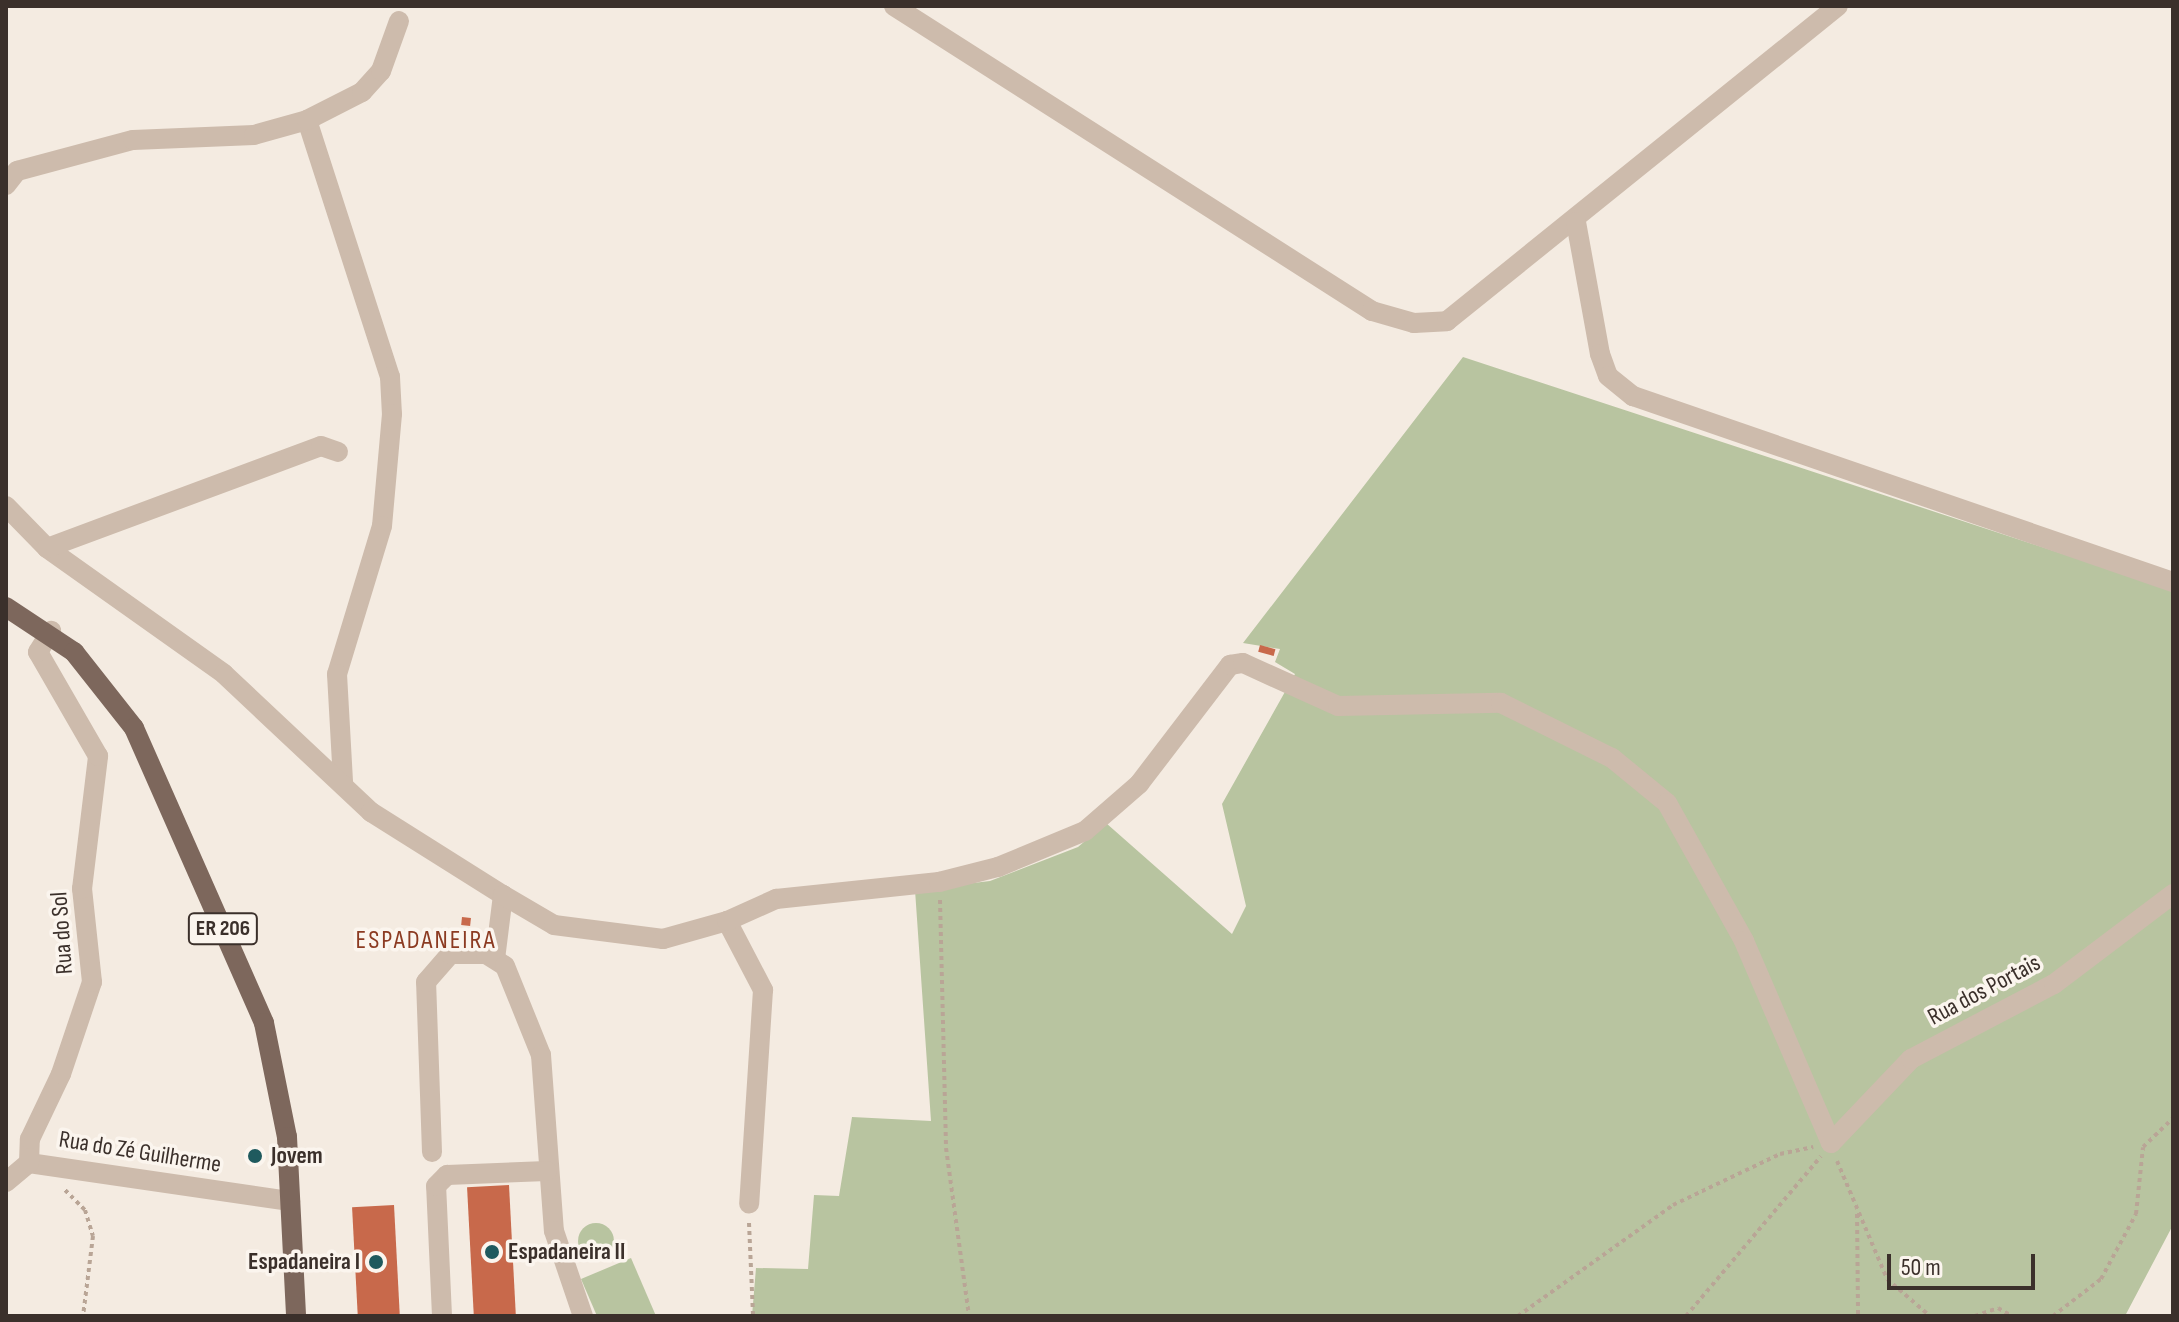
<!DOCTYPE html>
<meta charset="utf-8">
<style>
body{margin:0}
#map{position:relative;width:2179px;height:1322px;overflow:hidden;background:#f4ebe1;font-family:"Sofia Sans Condensed",sans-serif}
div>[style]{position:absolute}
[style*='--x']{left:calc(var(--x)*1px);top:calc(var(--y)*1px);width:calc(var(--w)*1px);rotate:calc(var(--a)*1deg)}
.green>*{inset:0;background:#b8c4a0}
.round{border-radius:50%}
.building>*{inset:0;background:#c8694b;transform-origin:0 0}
.path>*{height:4px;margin-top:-2px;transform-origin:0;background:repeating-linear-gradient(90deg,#b9a596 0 4px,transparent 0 8px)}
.minor>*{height:20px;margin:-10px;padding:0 10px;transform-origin:10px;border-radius:10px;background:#cdbbac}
.major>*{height:20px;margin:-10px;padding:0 10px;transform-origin:10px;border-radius:10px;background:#7d675c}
.dots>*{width:22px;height:22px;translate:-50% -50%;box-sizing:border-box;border:4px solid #fbf5ee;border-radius:50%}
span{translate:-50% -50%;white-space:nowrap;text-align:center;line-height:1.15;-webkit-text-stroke:7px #fbf5ee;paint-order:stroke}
.shield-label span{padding:2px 6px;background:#fbf5ee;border:2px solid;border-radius:6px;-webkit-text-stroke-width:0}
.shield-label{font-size:22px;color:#3b302b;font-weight:700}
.street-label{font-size:24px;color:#3b302b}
.poi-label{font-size:24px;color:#3b302b;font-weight:700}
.left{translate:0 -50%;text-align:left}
.right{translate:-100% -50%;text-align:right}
.neighbourhood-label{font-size:26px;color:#8c3b22;letter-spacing:2px}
.frame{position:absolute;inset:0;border:8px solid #3b302b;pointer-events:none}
.scale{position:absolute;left:1887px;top:1254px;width:148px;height:36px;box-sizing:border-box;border:4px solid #3b302b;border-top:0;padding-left:10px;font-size:24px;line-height:28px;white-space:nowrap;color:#3b302b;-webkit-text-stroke:6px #fbf5ee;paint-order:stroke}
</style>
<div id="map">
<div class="green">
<i style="clip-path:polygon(1463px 357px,2173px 590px,2173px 1225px,2125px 1316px,752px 1316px,756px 1268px,808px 1269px,814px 1195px,839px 1196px,852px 1117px,931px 1121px,915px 890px,990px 881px,1078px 847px,1106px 823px,1232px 934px,1246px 906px,1222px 804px,1295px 674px,1275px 662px,1280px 649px,1243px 643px)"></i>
<i class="round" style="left:578px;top:1223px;width:36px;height:36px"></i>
<i style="clip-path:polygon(631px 1258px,656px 1316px,597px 1316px,581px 1279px)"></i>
</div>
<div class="building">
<i style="left:1260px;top:645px;width:16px;height:7px;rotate:15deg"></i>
<i style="left:462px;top:917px;width:9px;height:8px;rotate:6deg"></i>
<i style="left:509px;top:1185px;width:131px;height:42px;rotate:87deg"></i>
<i style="left:394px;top:1205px;width:111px;height:42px;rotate:87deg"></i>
</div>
<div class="path">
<i style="--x:940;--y:900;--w:248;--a:88.6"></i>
<i style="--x:946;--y:1148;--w:170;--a:82.2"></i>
<i style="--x:1837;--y:1161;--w:128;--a:67"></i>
<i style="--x:1887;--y:1279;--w:57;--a:40.7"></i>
<i style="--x:65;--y:1190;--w:28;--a:45"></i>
<i style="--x:85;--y:1210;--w:27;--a:73"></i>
<i style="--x:93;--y:1236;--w:81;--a:97.1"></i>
<i style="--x:1857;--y:1214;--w:102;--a:89.4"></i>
<i style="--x:749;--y:1223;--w:93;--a:87.5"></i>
<i style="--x:1518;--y:1316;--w:191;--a:-35.6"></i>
<i style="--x:1673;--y:1205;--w:119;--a:-25.5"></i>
<i style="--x:1780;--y:1154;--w:34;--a:-12"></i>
<i style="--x:1686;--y:1316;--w:209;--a:-49.8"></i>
<i style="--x:1975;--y:1316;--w:24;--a:-19"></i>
<i style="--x:1998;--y:1308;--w:16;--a:30"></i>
<i style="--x:2053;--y:1316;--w:61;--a:-37.6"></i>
<i style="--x:2101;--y:1279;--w:74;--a:-61.7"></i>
<i style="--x:2136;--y:1214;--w:67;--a:-84"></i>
<i style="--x:2143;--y:1147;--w:42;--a:-44"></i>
</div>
<div class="minor">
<i style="--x:894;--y:6;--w:567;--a:32.54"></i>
<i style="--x:1372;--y:311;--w:44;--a:15.9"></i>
<i style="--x:1414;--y:323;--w:33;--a:-3"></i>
<i style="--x:1447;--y:321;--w:502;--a:-38.86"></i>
<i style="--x:307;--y:120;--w:270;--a:72.1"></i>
<i style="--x:390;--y:377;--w:37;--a:87"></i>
<i style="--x:392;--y:414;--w:112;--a:95.1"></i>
<i style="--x:382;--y:526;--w:155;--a:106.9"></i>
<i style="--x:337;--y:674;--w:109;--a:86.8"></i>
<i style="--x:6;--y:185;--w:18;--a:-52"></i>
<i style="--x:17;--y:171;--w:120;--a:-15"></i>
<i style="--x:133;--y:140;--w:121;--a:-2.4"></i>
<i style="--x:254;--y:135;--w:55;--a:-15.8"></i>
<i style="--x:307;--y:120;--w:62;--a:-27"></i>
<i style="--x:362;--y:92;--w:28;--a:-48"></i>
<i style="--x:381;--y:71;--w:53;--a:-70.2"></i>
<i style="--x:1576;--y:222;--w:134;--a:79.7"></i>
<i style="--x:1600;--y:354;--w:23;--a:70"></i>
<i style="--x:1608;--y:376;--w:32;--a:39"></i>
<i style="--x:1633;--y:396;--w:571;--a:19.01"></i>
<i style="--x:6;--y:506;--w:59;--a:45.7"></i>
<i style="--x:47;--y:548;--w:217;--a:35.4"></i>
<i style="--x:224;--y:674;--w:202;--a:43.2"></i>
<i style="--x:371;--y:812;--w:156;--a:32.2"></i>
<i style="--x:503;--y:895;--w:64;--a:97.1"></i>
<i style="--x:47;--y:548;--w:292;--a:-20.4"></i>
<i style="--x:321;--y:446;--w:18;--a:19"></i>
<i style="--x:503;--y:895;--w:59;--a:30.5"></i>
<i style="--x:554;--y:925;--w:110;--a:7.3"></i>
<i style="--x:663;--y:939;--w:66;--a:-15.7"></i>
<i style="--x:727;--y:921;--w:78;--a:62.4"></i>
<i style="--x:763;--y:990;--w:214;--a:93.7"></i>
<i style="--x:727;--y:921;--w:54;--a:-24.2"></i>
<i style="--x:776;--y:899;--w:164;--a:-6"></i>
<i style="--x:939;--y:882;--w:61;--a:-14.3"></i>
<i style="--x:998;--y:867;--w:94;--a:-22.5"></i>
<i style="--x:1085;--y:831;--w:72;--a:-41"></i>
<i style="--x:1139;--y:784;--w:150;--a:-52.6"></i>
<i style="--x:1230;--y:665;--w:13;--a:-9"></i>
<i style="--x:1243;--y:663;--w:104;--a:24.4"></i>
<i style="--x:1338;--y:706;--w:163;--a:-1.1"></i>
<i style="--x:1501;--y:703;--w:124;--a:26.4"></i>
<i style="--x:1612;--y:758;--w:71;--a:39.3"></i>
<i style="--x:1667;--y:803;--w:158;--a:60.8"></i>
<i style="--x:1744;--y:941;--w:220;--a:66.7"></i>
<i style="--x:1831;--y:1143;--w:116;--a:-46.4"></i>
<i style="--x:1911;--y:1059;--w:161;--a:-27.7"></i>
<i style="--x:2054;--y:984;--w:149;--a:-37.1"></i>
<i style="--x:432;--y:1152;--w:170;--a:-92"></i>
<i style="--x:426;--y:982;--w:37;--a:-49"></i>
<i style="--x:450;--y:954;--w:36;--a:0"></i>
<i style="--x:486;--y:954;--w:22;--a:32"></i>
<i style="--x:505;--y:966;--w:96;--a:68"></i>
<i style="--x:541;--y:1055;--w:176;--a:85.8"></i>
<i style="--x:554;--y:1231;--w:90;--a:71.2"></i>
<i style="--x:29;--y:1163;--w:264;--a:8.3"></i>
<i style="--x:6;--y:1182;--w:30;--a:-40"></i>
<i style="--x:29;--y:1163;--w:24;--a:-88"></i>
<i style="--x:30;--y:1139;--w:72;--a:-64.5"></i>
<i style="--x:61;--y:1074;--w:97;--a:-71.4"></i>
<i style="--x:92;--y:982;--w:94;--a:-96.1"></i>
<i style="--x:82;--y:889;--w:134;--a:-83.1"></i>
<i style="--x:98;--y:756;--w:120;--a:-120"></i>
<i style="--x:38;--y:652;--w:25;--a:-58"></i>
<i style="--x:442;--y:1316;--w:130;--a:-92.6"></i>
<i style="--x:436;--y:1186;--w:16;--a:-45"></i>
<i style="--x:447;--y:1175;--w:100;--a:-2.3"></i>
</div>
<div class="major">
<i style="--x:6;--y:607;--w:82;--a:33.5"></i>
<i style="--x:74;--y:652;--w:97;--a:51.7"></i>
<i style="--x:134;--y:728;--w:322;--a:66.2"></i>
<i style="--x:264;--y:1023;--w:116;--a:78.6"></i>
<i style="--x:287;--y:1137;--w:179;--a:87.1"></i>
</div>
<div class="dots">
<i style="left:255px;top:1156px;background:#1f5a5e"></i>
<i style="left:492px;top:1252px;background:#1f5a5e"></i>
<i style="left:376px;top:1262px;background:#1f5a5e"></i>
</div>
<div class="shield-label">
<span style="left:223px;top:929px">ER 206</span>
</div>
<div class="street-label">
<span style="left:62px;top:933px;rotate:-94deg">Rua do Sol</span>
<span style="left:1984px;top:990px;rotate:-28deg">Rua dos Portais</span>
<span style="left:140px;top:1152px;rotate:9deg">Rua do Zé Guilherme</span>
</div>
<div class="poi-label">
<span class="left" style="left:271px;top:1156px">Jovem</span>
<span class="left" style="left:508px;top:1252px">Espadaneira II</span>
<span class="right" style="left:360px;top:1262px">Espadaneira I</span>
</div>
<div class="neighbourhood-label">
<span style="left:426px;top:941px">ESPADANEIRA</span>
</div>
<div class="frame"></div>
<div class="scale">50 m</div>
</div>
